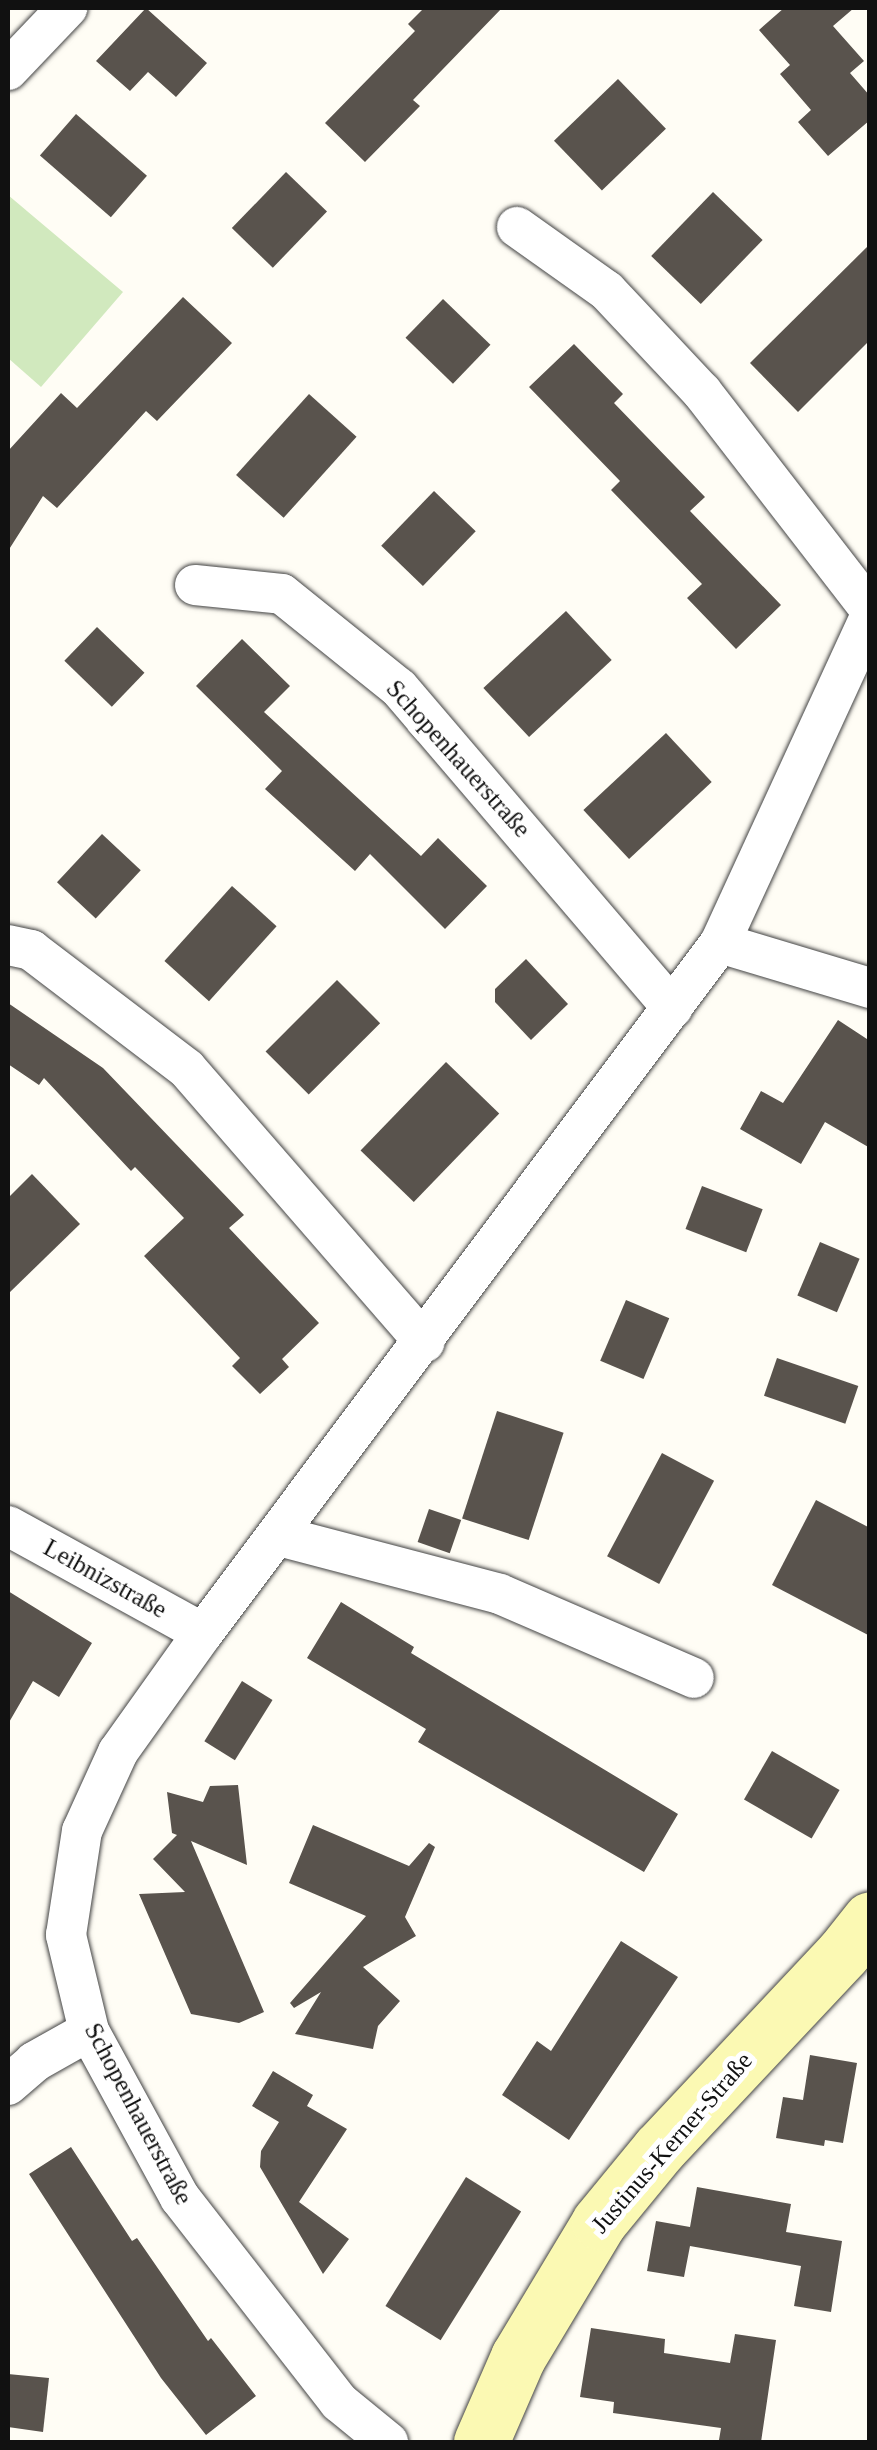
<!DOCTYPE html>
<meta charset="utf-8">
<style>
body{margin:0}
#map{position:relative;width:877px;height:2450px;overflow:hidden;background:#fffdf5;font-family:"Times New Roman",serif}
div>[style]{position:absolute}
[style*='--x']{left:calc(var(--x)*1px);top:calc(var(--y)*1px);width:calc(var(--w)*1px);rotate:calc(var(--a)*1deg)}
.green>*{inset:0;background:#d1e9be}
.building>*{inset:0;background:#59534d;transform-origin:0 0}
.roads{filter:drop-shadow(0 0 2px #444) drop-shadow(0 0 2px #444)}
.street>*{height:40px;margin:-20px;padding:0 20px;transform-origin:20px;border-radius:20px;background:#fff}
.secondary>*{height:55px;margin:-27.5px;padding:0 27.5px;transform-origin:27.5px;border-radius:27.5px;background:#fbf9b3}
span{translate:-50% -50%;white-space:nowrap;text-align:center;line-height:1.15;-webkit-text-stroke:10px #fff;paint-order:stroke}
.street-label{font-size:25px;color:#111}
.frame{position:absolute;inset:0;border:10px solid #111;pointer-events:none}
</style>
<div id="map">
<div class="green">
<i style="clip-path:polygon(8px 195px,123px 292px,41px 387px,8px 358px)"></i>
</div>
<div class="building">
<i style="clip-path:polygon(146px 8px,207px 63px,176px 97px,148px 72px,130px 91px,96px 61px)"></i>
<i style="clip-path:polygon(424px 8px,502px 8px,413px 100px,420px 106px,365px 162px,325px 123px,415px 31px,408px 24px)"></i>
<i style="clip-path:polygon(784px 8px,854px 8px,833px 26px,864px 61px,850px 73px,870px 96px,870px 120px,828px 156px,798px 122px,811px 110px,780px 74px,790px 65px,759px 30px)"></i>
<i style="left:618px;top:79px;width:69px;height:89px;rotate:46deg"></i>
<i style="left:76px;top:114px;width:94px;height:55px;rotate:41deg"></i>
<i style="left:286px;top:172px;width:57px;height:78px;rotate:44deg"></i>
<i style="left:713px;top:192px;width:69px;height:89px;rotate:44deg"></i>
<i style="clip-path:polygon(870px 244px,870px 340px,798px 412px,750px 363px)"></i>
<i style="clip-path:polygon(183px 297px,232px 343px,157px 421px,146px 411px,57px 508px,43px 496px,8px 551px,8px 451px,61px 393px,77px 408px)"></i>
<i style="left:443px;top:299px;width:66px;height:54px;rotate:44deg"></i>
<i style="clip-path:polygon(574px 344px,623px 394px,614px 403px,705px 497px,690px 511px,781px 605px,736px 649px,687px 598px,702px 584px,611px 490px,620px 481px,529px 387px)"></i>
<i style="left:309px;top:394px;width:64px;height:109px;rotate:42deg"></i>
<i style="left:434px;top:491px;width:58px;height:76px;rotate:44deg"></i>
<i style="left:566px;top:611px;width:67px;height:113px;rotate:47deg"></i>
<i style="left:97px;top:627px;width:66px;height:47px;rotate:44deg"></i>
<i style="clip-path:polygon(242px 639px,290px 686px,264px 712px,421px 856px,438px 838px,487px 886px,445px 929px,370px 854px,355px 871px,265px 789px,282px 771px,196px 686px)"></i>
<i style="left:666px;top:733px;width:67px;height:113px;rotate:47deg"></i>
<i style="left:102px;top:834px;width:53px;height:66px;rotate:43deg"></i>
<i style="left:232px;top:886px;width:60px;height:101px;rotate:42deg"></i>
<i style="clip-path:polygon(526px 959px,568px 1004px,531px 1040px,495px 1002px,495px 989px)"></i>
<i style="left:337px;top:980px;width:61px;height:101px;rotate:45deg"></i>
<i style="clip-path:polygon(8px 1003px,103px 1068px,244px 1215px,229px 1228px,319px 1323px,282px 1359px,289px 1367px,260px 1394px,232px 1366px,240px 1358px,144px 1256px,184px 1218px,135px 1167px,131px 1171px,44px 1078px,39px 1085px,8px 1064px)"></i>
<i style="clip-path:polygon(838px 1020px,870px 1041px,870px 1148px,825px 1122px,801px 1164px,740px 1129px,761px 1091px,783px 1103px)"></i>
<i style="left:446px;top:1062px;width:74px;height:123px;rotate:44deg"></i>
<i style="clip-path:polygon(32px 1174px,80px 1224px,8px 1294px,8px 1198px)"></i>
<i style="left:702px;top:1186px;width:65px;height:46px;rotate:21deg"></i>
<i style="left:820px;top:1242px;width:43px;height:58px;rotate:23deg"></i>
<i style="left:626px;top:1300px;width:47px;height:66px;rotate:23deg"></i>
<i style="left:777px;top:1358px;width:86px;height:40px;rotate:19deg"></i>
<i style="left:497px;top:1411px;width:70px;height:113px;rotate:18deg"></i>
<i style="left:662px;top:1453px;width:59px;height:117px;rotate:28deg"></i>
<i style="clip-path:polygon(816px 1500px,870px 1528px,870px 1636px,772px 1585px)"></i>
<i style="left:429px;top:1509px;width:34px;height:35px;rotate:19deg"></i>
<i style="clip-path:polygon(8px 1591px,92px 1643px,59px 1697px,33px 1681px,8px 1724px)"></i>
<i style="clip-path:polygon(341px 1602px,414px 1647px,411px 1653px,678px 1814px,644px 1872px,418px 1742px,426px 1729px,307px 1658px)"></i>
<i style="left:242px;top:1681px;width:36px;height:71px;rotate:32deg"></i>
<i style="left:772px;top:1751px;width:78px;height:56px;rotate:30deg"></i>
<i style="clip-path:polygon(238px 1785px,247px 1865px,191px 1841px,264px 2012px,239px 2023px,191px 2014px,139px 1894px,185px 1892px,153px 1859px,177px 1835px,172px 1833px,167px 1792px,203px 1802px,210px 1786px)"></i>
<i style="clip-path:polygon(313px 1825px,409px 1866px,429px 1843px,435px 1847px,405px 1917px,416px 1936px,363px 1967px,400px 2001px,378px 2026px,373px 2049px,295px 2034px,321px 1992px,294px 2008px,290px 2003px,366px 1916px,289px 1883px)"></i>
<i style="clip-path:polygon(621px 1941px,678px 1977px,569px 2140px,502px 2095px,537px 2041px,551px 2051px)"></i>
<i style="clip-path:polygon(810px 2055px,857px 2063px,843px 2143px,825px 2140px,824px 2146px,776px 2138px,783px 2097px,803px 2100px)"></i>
<i style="clip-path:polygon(273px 2071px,313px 2095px,307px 2106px,347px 2129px,299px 2202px,349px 2239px,323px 2274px,260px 2167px,261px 2151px,279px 2122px,252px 2106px)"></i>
<i style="clip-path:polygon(71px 2147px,132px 2241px,137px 2238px,208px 2341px,211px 2338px,256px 2396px,206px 2435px,161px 2378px,29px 2174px)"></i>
<i style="left:466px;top:2177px;width:65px;height:152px;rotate:32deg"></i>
<i style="clip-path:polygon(697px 2187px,791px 2204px,786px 2232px,842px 2241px,831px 2312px,794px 2306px,801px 2266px,690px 2246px,684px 2277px,647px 2271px,656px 2221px,690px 2227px)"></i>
<i style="clip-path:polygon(591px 2328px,665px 2339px,664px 2353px,730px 2363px,735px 2334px,776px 2340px,761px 2442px,719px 2440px,721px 2428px,613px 2413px,614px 2402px,580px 2397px)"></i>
<i style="clip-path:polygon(8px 2374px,49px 2378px,43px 2432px,8px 2427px)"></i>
</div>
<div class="roads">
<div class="street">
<i style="--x:8;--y:70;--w:86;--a:-46.4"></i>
<i style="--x:517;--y:227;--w:110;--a:35.4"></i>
<i style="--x:607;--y:291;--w:139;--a:46.8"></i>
<i style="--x:702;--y:392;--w:274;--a:52.3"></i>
<i style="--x:195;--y:585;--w:87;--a:5.9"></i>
<i style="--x:282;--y:594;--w:150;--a:38.8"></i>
<i style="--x:399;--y:688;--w:421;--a:49.5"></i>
<i style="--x:720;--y:943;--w:157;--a:16.7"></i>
<i style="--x:8;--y:945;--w:24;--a:12"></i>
<i style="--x:31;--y:950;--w:196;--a:37.3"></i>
<i style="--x:187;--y:1069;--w:362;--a:49"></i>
<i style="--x:8;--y:1526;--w:222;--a:28.8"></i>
<i style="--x:279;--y:1536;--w:228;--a:14.7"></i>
<i style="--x:500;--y:1594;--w:211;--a:23.4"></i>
<i style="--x:8;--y:2085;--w:35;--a:-41"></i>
<i style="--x:34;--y:2062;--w:63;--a:-29.4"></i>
<i style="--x:388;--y:2442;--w:63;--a:-140.8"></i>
<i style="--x:339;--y:2402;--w:259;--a:-127.9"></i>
<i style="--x:180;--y:2198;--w:190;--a:-118.6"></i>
<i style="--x:89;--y:2031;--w:99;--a:-103.5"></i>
<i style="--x:66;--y:1935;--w:105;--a:-81.3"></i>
<i style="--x:82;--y:1831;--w:87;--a:-65.5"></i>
<i style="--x:118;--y:1752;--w:146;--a:-54.5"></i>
<i style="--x:203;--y:1633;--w:862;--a:-53.16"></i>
<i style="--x:720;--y:943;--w:359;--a:-65.3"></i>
</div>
<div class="secondary">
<i style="--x:481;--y:2442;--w:93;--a:-66.5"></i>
<i style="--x:518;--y:2357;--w:157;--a:-59"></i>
<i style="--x:599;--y:2222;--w:94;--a:-50.6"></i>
<i style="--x:659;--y:2149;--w:269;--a:-46.8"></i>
<i style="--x:843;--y:1953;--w:43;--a:-51.5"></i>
</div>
</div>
<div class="street-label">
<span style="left:458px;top:759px;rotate:48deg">Schopenhauerstraße</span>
<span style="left:105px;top:1579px;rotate:29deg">Leibnizstraße</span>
<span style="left:138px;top:2114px;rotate:62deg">Schopenhauerstraße</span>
<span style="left:672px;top:2143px;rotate:-49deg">Justinus-Kerner-Straße</span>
</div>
<div class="frame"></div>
</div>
